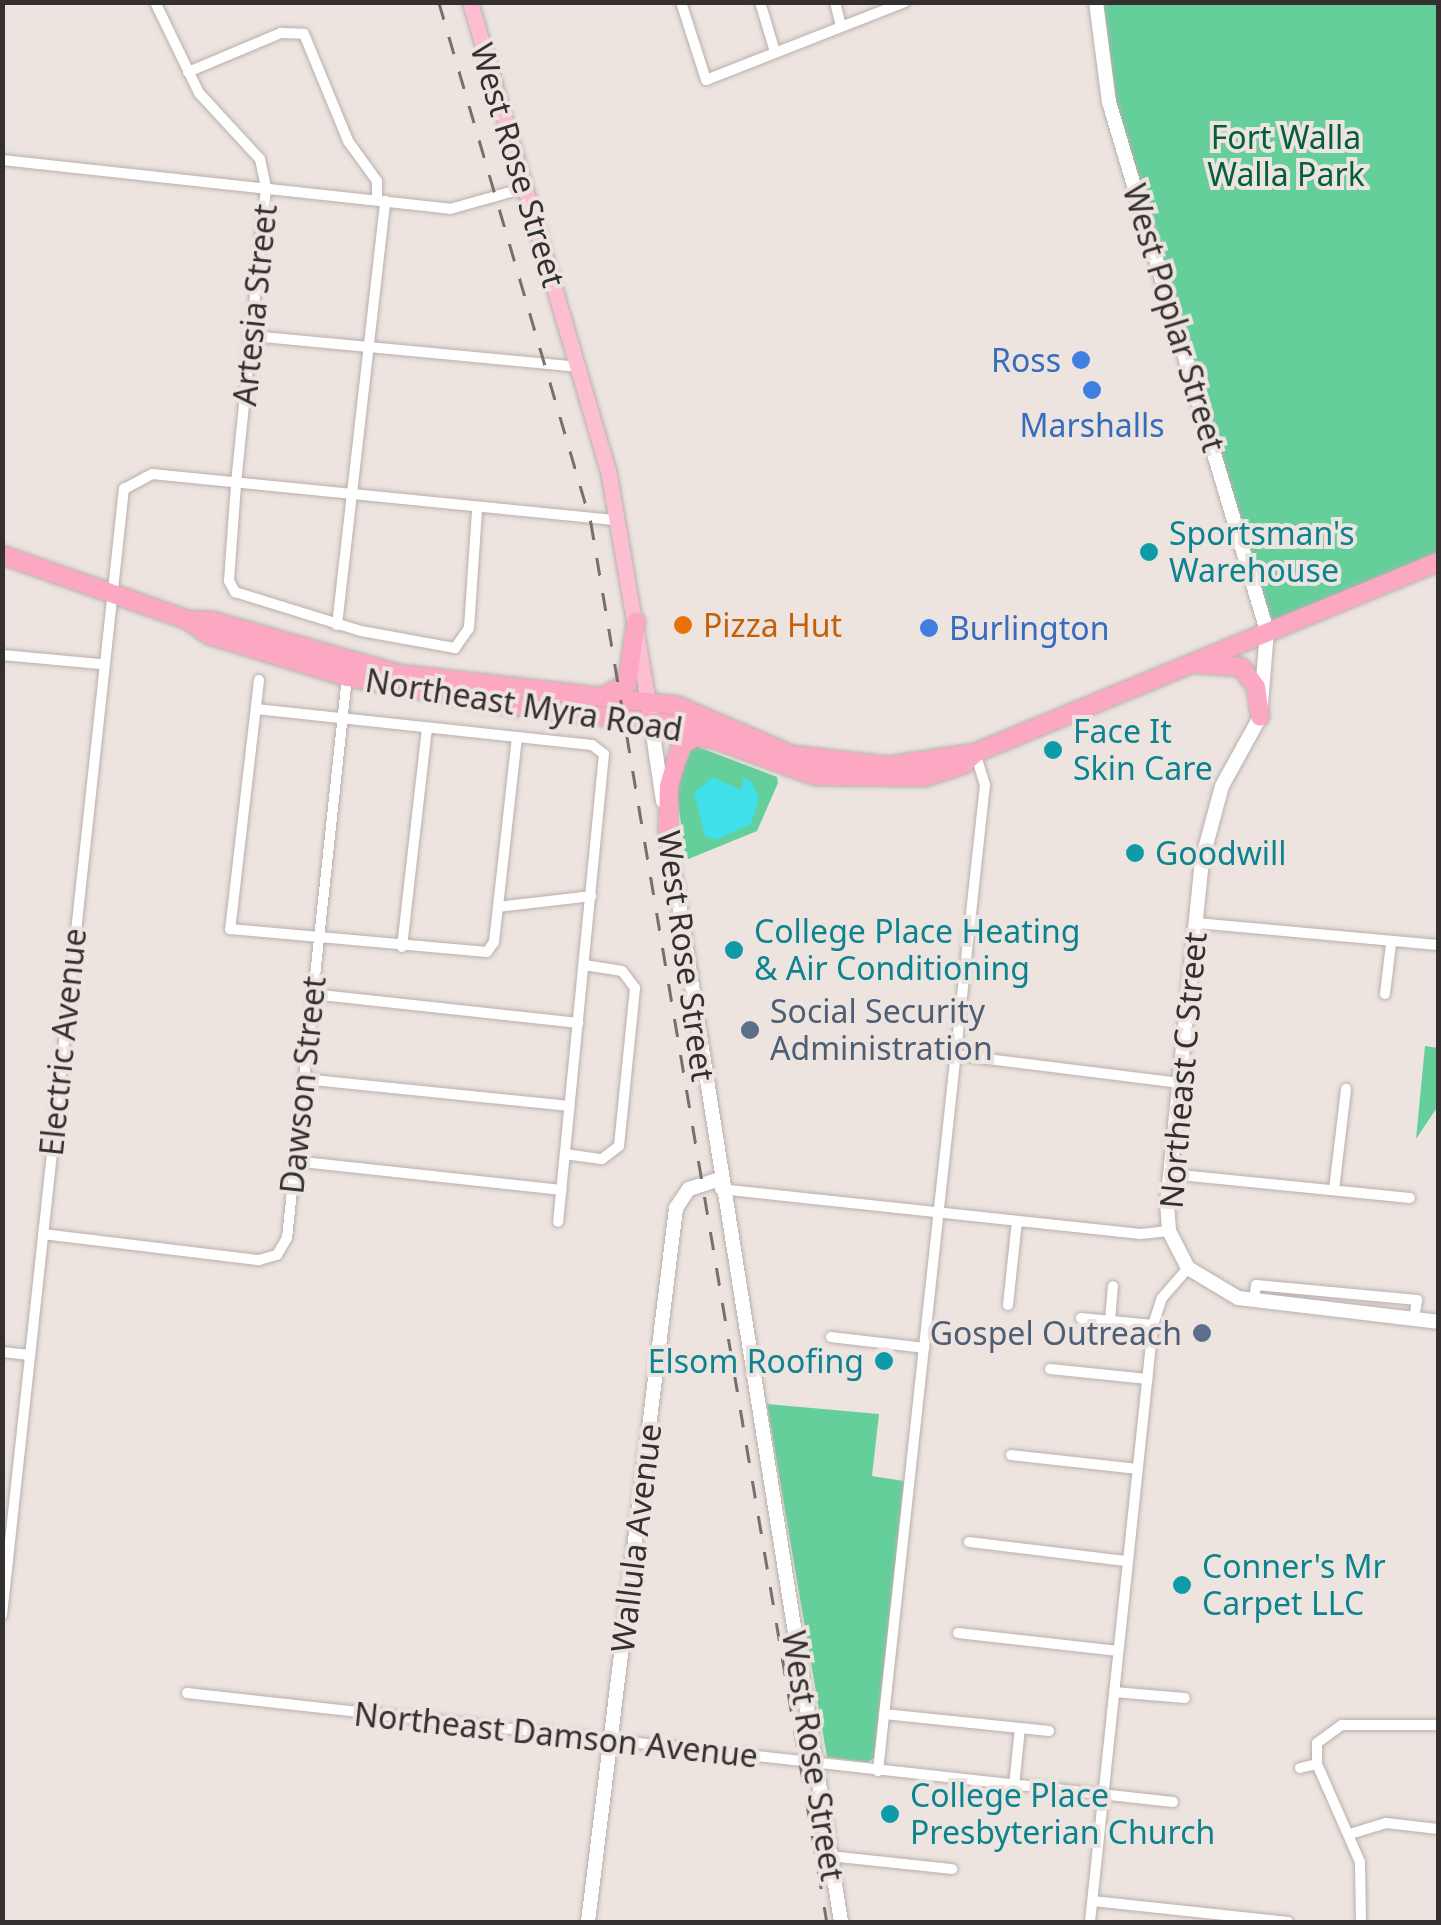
<!DOCTYPE html>
<style>
body{margin:0}
#map{position:relative;width:1441px;height:1925px;overflow:hidden;background:#ede4e0;font-family:"Noto Sans",sans-serif}
div>[style]{position:absolute}
[style*='--x']{left:calc(var(--x)*1px);top:calc(var(--y)*1px);width:calc(var(--w)*1px);rotate:calc(var(--a)*1deg)}
.green>*{inset:0;background:#64cf9b}
.water>*{inset:0;background:#3fe0e9}
.roads{filter:drop-shadow(0 0 2px #b8b0ac) drop-shadow(0 0 2px #b8b0ac)}
.minor>*{height:10px;margin:-5px;padding:0 5px;transform-origin:5px;border-radius:5px;background:#fff}
.secondary>*{height:14px;margin:-7px;padding:0 7px;transform-origin:7px;border-radius:7px;background:#fff}
.primary>*{height:15px;margin:-7.5px;padding:0 7.5px;transform-origin:7.5px;border-radius:7.5px;background:#fdbed2}
.trunk>*{height:18px;margin:-9px;padding:0 9px;transform-origin:9px;border-radius:9px;background:#fca8c3}
.rail>*{height:2.5px;margin-top:-1.25px;transform-origin:0;background:repeating-linear-gradient(90deg,#75706e 0 18px,transparent 0 36px)}
.dots>*{width:28px;height:28px;translate:-50% -50%;box-sizing:border-box;border:5px solid #ede4e0;border-radius:50%}
span{translate:-50% -50%;white-space:nowrap;text-align:center;line-height:1.15;-webkit-text-stroke:8px #ede4e0;paint-order:stroke}
.park-label{font-size:32px;color:#045e3d}
.street-label{font-size:32px;color:#33302f}
.shop-label{font-size:32px;color:#366cbe}
.right{translate:-100% -50%;text-align:right}
.left{translate:0 -50%;text-align:left}
.culture-label{font-size:32px;color:#0d838f}
.food-label{font-size:32px;color:#c56008}
.service-label{font-size:32px;color:#4e5e75}
.frame{position:absolute;inset:0;border:5px solid #33302f;pointer-events:none}
</style>
<div id="map">
<div class="green">
<i style="clip-path:polygon(1096px 3px,1438px 3px,1438px 563px,1267px 631px,1109px 102px)"></i>
<i style="clip-path:polygon(693px 745px,777px 777px,778px 783px,757px 831px,686px 860px,676px 787px)"></i>
<i style="clip-path:polygon(1425px 1046px,1438px 1048px,1438px 1106px,1416px 1139px)"></i>
<i style="clip-path:polygon(767px 1404px,879px 1414px,872px 1476px,904px 1481px,874px 1758px,867px 1762px,827px 1757px)"></i>
</div>
<div class="water">
<i style="clip-path:polygon(713px 777px,741px 790px,744px 778px,750px 780px,759px 797px,751px 824px,716px 840px,705px 836px,694px 793px)"></i>
</div>
<div class="roads">
<div class="minor">
<i style="--x:155;--y:2;--w:101;--a:64.2"></i>
<i style="--x:199;--y:93;--w:90;--a:47.3"></i>
<i style="--x:260;--y:159;--w:30;--a:78"></i>
<i style="--x:266;--y:188;--w:299;--a:95.8"></i>
<i style="--x:236;--y:485;--w:96;--a:94.2"></i>
<i style="--x:229;--y:581;--w:13;--a:61"></i>
<i style="--x:235;--y:592;--w:132;--a:17.2"></i>
<i style="--x:361;--y:631;--w:96;--a:10.3"></i>
<i style="--x:455;--y:648;--w:24;--a:-55"></i>
<i style="--x:469;--y:628;--w:117;--a:-86.1"></i>
<i style="--x:681;--y:2;--w:82;--a:72.2"></i>
<i style="--x:706;--y:80;--w:214;--a:-21.4"></i>
<i style="--x:760;--y:2;--w:52;--a:73.3"></i>
<i style="--x:835;--y:2;--w:25;--a:76"></i>
<i style="--x:188;--y:72;--w:101;--a:-22.8"></i>
<i style="--x:281;--y:33;--w:23;--a:2"></i>
<i style="--x:304;--y:34;--w:116;--a:67.6"></i>
<i style="--x:348;--y:141;--w:49;--a:54.1"></i>
<i style="--x:377;--y:181;--w:19;--a:90"></i>
<i style="--x:2;--y:160;--w:451;--a:6.2"></i>
<i style="--x:450;--y:209;--w:78;--a:-15.6"></i>
<i style="--x:252;--y:336;--w:327;--a:5.4"></i>
<i style="--x:337;--y:625;--w:427;--a:-83.5"></i>
<i style="--x:2;--y:655;--w:99;--a:5.2"></i>
<i style="--x:259;--y:680;--w:251;--a:96.6"></i>
<i style="--x:230;--y:929;--w:258;--a:5.1"></i>
<i style="--x:487;--y:952;--w:12;--a:-55"></i>
<i style="--x:494;--y:942;--w:206;--a:-83.6"></i>
<i style="--x:256;--y:709;--w:338;--a:6.1"></i>
<i style="--x:592;--y:745;--w:15;--a:37"></i>
<i style="--x:604;--y:754;--w:470;--a:95.6"></i>
<i style="--x:498;--y:907;--w:94;--a:-6.7"></i>
<i style="--x:1196;--y:923;--w:243;--a:5.2"></i>
<i style="--x:402;--y:947;--w:220;--a:-83.5"></i>
<i style="--x:312;--y:994;--w:268;--a:6.2"></i>
<i style="--x:1385;--y:994;--w:50;--a:-83.2"></i>
<i style="--x:955;--y:1055;--w:226;--a:7.1"></i>
<i style="--x:303;--y:1079;--w:268;--a:5.8"></i>
<i style="--x:565;--y:1154;--w:37;--a:8"></i>
<i style="--x:602;--y:1159;--w:21;--a:-37"></i>
<i style="--x:619;--y:1146;--w:159;--a:-84.2"></i>
<i style="--x:635;--y:988;--w:21;--a:-127"></i>
<i style="--x:622;--y:971;--w:38;--a:-171"></i>
<i style="--x:294;--y:1161;--w:269;--a:6.2"></i>
<i style="--x:1170;--y:1174;--w:241;--a:5.7"></i>
<i style="--x:720;--y:1189;--w:423;--a:6.1"></i>
<i style="--x:1141;--y:1234;--w:28;--a:-6"></i>
<i style="--x:1334;--y:1190;--w:102;--a:-83.2"></i>
<i style="--x:43;--y:1234;--w:218;--a:6.9"></i>
<i style="--x:259;--y:1260;--w:19;--a:-16"></i>
<i style="--x:277;--y:1255;--w:20;--a:-60"></i>
<i style="--x:287;--y:1238;--w:564;--a:-83.9"></i>
<i style="--x:1254;--y:1301;--w:16;--a:-83"></i>
<i style="--x:1256;--y:1285;--w:162;--a:5.3"></i>
<i style="--x:1417;--y:1300;--w:20;--a:99"></i>
<i style="--x:1008;--y:1305;--w:84;--a:-83.9"></i>
<i style="--x:1081;--y:1318;--w:72;--a:5.6"></i>
<i style="--x:1110;--y:1320;--w:34;--a:-85"></i>
<i style="--x:831;--y:1337;--w:94;--a:6.7"></i>
<i style="--x:2;--y:1352;--w:28;--a:6"></i>
<i style="--x:1050;--y:1369;--w:98;--a:5.9"></i>
<i style="--x:1011;--y:1455;--w:127;--a:6.3"></i>
<i style="--x:969;--y:1542;--w:159;--a:6.9"></i>
<i style="--x:2;--y:1615;--w:1133;--a:-83.82"></i>
<i style="--x:124;--y:489;--w:32;--a:-28"></i>
<i style="--x:152;--y:474;--w:469;--a:5.7"></i>
<i style="--x:958;--y:1633;--w:161;--a:6.4"></i>
<i style="--x:1114;--y:1692;--w:71;--a:4.8"></i>
<i style="--x:187;--y:1693;--w:992;--a:6.31"></i>
<i style="--x:884;--y:1714;--w:166;--a:5.9"></i>
<i style="--x:1300;--y:1768;--w:17;--a:-13"></i>
<i style="--x:878;--y:1771;--w:992;--a:-83.81"></i>
<i style="--x:985;--y:785;--w:34;--a:-107"></i>
<i style="--x:1014;--y:1786;--w:58;--a:-84.1"></i>
<i style="--x:1350;--y:1834;--w:38;--a:-17"></i>
<i style="--x:1386;--y:1823;--w:52;--a:6.6"></i>
<i style="--x:830;--y:1856;--w:123;--a:6.1"></i>
<i style="--x:1093;--y:1901;--w:196;--a:6.1"></i>
<i style="--x:1090;--y:1922;--w:600;--a:-83.98"></i>
<i style="--x:1153;--y:1325;--w:28;--a:-72"></i>
<i style="--x:1162;--y:1298;--w:40;--a:-49"></i>
<i style="--x:1361;--y:1922;--w:60;--a:-91"></i>
<i style="--x:1360;--y:1862;--w:107;--a:-113.7"></i>
<i style="--x:1317;--y:1764;--w:21;--a:-90"></i>
<i style="--x:1317;--y:1743;--w:31;--a:-36"></i>
<i style="--x:1342;--y:1725;--w:96;--a:0"></i>
</div>
<div class="secondary">
<i style="--x:1096;--y:2;--w:101;--a:82.6"></i>
<i style="--x:1109;--y:102;--w:552;--a:73.37"></i>
<i style="--x:1267;--y:631;--w:86;--a:94.7"></i>
<i style="--x:1260;--y:717;--w:79;--a:118.8"></i>
<i style="--x:1222;--y:786;--w:77;--a:105.1"></i>
<i style="--x:1202;--y:860;--w:344;--a:95.8"></i>
<i style="--x:1167;--y:1202;--w:29;--a:86"></i>
<i style="--x:1169;--y:1231;--w:42;--a:62.8"></i>
<i style="--x:1188;--y:1268;--w:58;--a:31"></i>
<i style="--x:1238;--y:1298;--w:201;--a:6.8"></i>
<i style="--x:651;--y:721;--w:81;--a:81.5"></i>
<i style="--x:666;--y:822;--w:1114;--a:80.96"></i>
<i style="--x:588;--y:1922;--w:719;--a:-82.97"></i>
<i style="--x:676;--y:1208;--w:23;--a:-56"></i>
<i style="--x:689;--y:1189;--w:32;--a:-18"></i>
</div>
<div class="primary">
<i style="--x:470;--y:2;--w:488;--a:73.6"></i>
<i style="--x:608;--y:470;--w:246;--a:80.2"></i>
</div>
<div class="trunk">
<i style="--x:2;--y:555;--w:197;--a:19.3"></i>
<i style="--x:188;--y:620;--w:26;--a:36"></i>
<i style="--x:209;--y:635;--w:144;--a:16.9"></i>
<i style="--x:347;--y:677;--w:160;--a:10"></i>
<i style="--x:505;--y:705;--w:169;--a:6.5"></i>
<i style="--x:673;--y:724;--w:151;--a:20.1"></i>
<i style="--x:815;--y:776;--w:110;--a:0.5"></i>
<i style="--x:925;--y:777;--w:40;--a:-18"></i>
<i style="--x:963;--y:765;--w:17;--a:-45"></i>
<i style="--x:188;--y:620;--w:25;--a:2"></i>
<i style="--x:213;--y:621;--w:193;--a:15.9"></i>
<i style="--x:399;--y:674;--w:281;--a:6.5"></i>
<i style="--x:678;--y:706;--w:124;--a:23.3"></i>
<i style="--x:792;--y:755;--w:97;--a:6.5"></i>
<i style="--x:888;--y:766;--w:88;--a:-8.5"></i>
<i style="--x:975;--y:753;--w:501;--a:-22.42"></i>
<i style="--x:1197;--y:664;--w:44;--a:3.9"></i>
<i style="--x:1241;--y:667;--w:25;--a:53"></i>
<i style="--x:1256;--y:687;--w:30;--a:82"></i>
<i style="--x:604;--y:696;--w:26;--a:-28"></i>
<i style="--x:627;--y:684;--w:63;--a:-81.7"></i>
<i style="--x:668;--y:832;--w:46;--a:-88.8"></i>
<i style="--x:669;--y:786;--w:43;--a:-73.7"></i>
<i style="--x:681;--y:745;--w:18;--a:-29"></i>
<i style="--x:697;--y:736;--w:12;--a:14"></i>
</div>
</div>
<div class="rail">
<i style="--x:439;--y:2;--w:542;--a:73.71"></i>
<i style="--x:591;--y:522;--w:1420;--a:80.43"></i>
</div>
<div class="dots">
<i style="left:1081px;top:360px;background:#3f7fe0"></i>
<i style="left:1092px;top:390px;background:#3f7fe0"></i>
<i style="left:1149px;top:552px;background:#0f9aa8"></i>
<i style="left:683px;top:625px;background:#e8710a"></i>
<i style="left:929px;top:628px;background:#3f7fe0"></i>
<i style="left:1053px;top:750px;background:#0f9aa8"></i>
<i style="left:1135px;top:853px;background:#0f9aa8"></i>
<i style="left:734px;top:950px;background:#0f9aa8"></i>
<i style="left:750px;top:1030px;background:#5c6f8a"></i>
<i style="left:1202px;top:1333px;background:#5c6f8a"></i>
<i style="left:884px;top:1361px;background:#0f9aa8"></i>
<i style="left:1182px;top:1585px;background:#0f9aa8"></i>
<i style="left:890px;top:1814px;background:#0f9aa8"></i>
</div>
<div class="park-label">
<span style="left:1286px;top:156px">Fort Walla<br>Walla Park</span>
</div>
<div class="street-label">
<span style="left:518px;top:165px;rotate:73deg">West Rose Street</span>
<span style="left:255px;top:305px;rotate:-84deg">Artesia Street</span>
<span style="left:1174px;top:318px;rotate:73deg">West Poplar Street</span>
<span style="left:524px;top:705px;rotate:9deg">Northeast Myra Road</span>
<span style="left:686px;top:956px;rotate:82deg">West Rose Street</span>
<span style="left:63px;top:1042px;rotate:-84deg">Electric Avenue</span>
<span style="left:1183px;top:1070px;rotate:-85deg">Northeast C Street</span>
<span style="left:303px;top:1085px;rotate:-84deg">Dawson Street</span>
<span style="left:636px;top:1538px;rotate:-83deg">Wallula Avenue</span>
<span style="left:556px;top:1735px;rotate:6deg">Northeast Damson Avenue</span>
<span style="left:813px;top:1756px;rotate:81deg">West Rose Street</span>
</div>
<div class="shop-label">
<span class="right" style="left:1061px;top:360px">Ross</span>
<span style="left:1092px;top:425px">Marshalls</span>
<span class="left" style="left:949px;top:628px">Burlington</span>
</div>
<div class="culture-label">
<span class="left" style="left:1169px;top:552px">Sportsman's<br>Warehouse</span>
<span class="left" style="left:1073px;top:750px">Face It<br>Skin Care</span>
<span class="left" style="left:1155px;top:853px">Goodwill</span>
<span class="left" style="left:754px;top:950px">College Place Heating<br>&amp; Air Conditioning</span>
<span class="right" style="left:864px;top:1361px">Elsom Roofing</span>
<span class="left" style="left:1202px;top:1585px">Conner's Mr<br>Carpet LLC</span>
<span class="left" style="left:910px;top:1814px">College Place<br>Presbyterian Church</span>
</div>
<div class="food-label">
<span class="left" style="left:703px;top:625px">Pizza Hut</span>
</div>
<div class="service-label">
<span class="left" style="left:770px;top:1030px">Social Security<br>Administration</span>
<span class="right" style="left:1182px;top:1333px">Gospel Outreach</span>
</div>
<div class="frame"></div>
</div>
